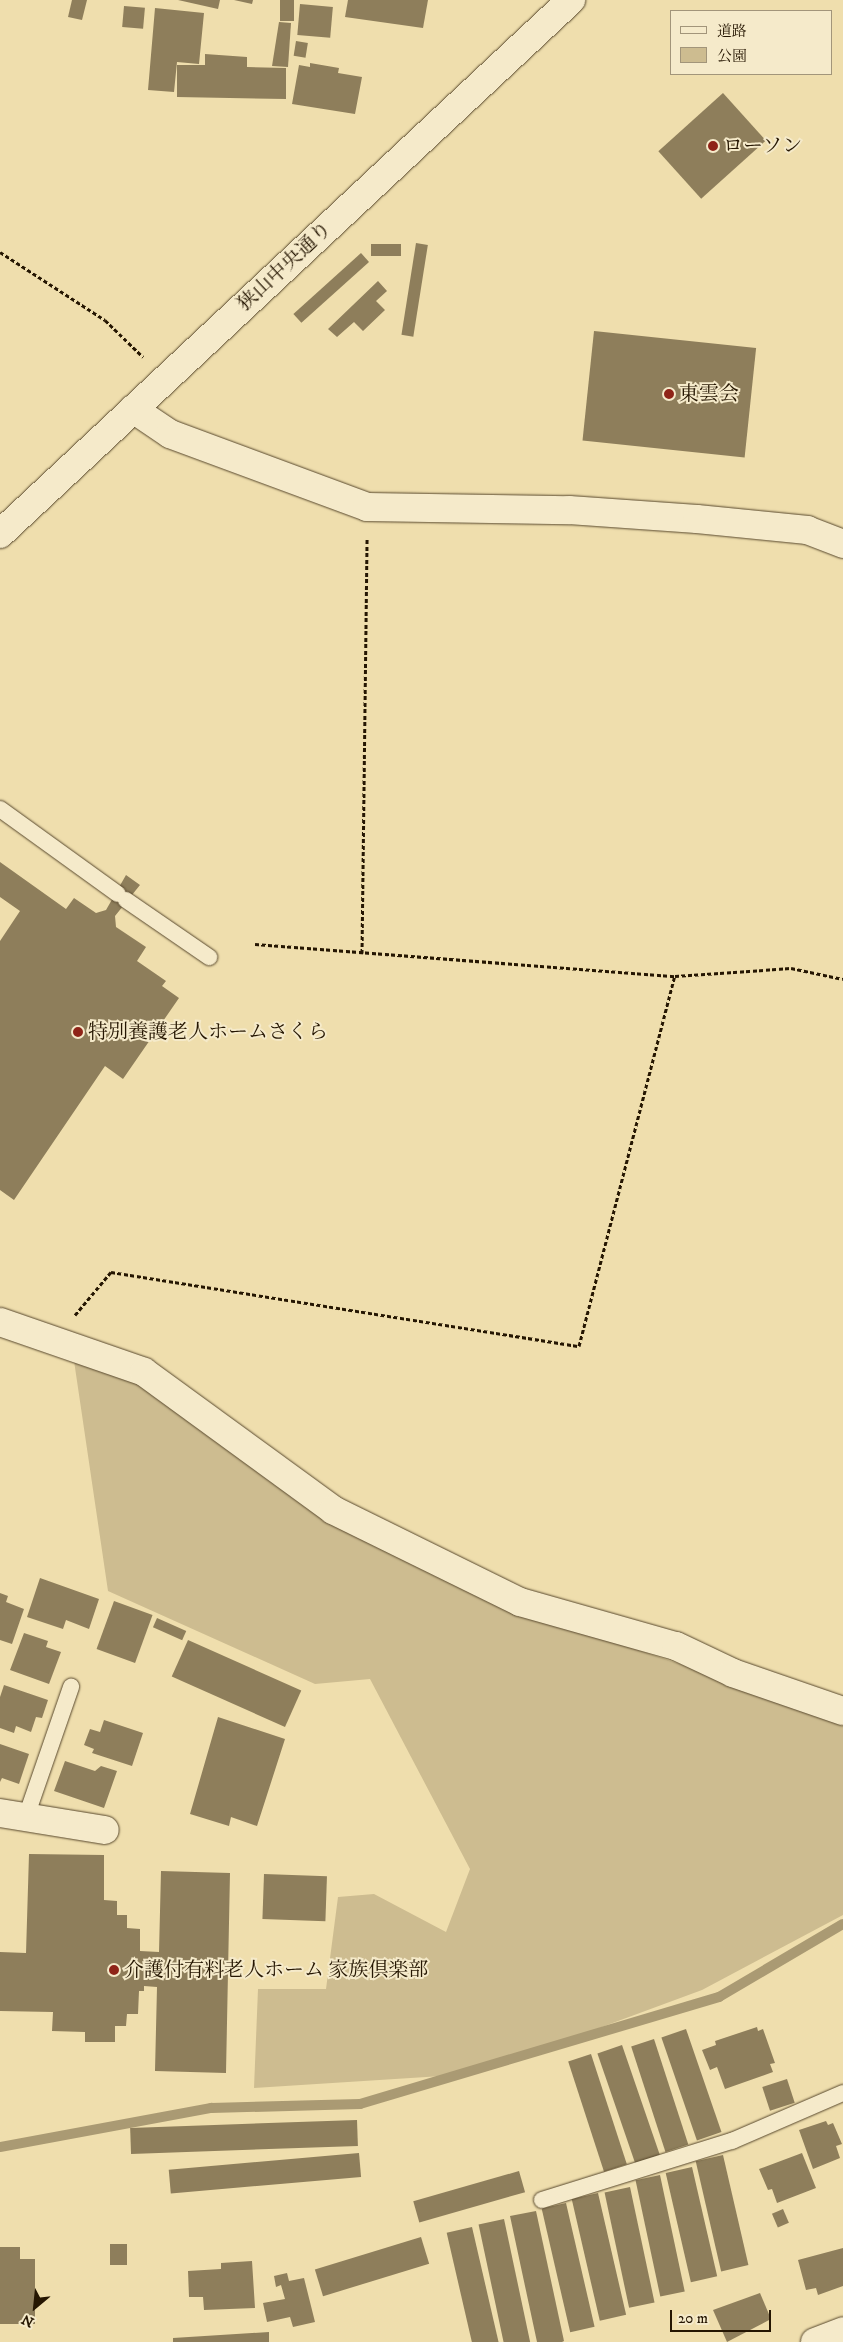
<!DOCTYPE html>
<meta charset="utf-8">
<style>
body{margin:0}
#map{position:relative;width:843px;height:2342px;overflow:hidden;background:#efdead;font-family:"IM FELL DW Pica","Noto Serif JP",serif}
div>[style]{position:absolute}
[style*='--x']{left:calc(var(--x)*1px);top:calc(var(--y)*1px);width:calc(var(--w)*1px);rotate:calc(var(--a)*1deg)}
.green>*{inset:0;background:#cdbc90}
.stream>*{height:10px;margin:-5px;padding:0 5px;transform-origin:5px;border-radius:5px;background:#aa9a73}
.building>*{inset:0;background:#8e7e5b;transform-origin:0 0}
.path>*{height:3px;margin-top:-1.5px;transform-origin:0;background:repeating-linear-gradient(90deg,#251602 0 4px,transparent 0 6.5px)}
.roads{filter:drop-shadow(0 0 1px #58482d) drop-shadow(0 0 1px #58482d)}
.service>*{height:16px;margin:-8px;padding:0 8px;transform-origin:8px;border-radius:8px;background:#f5eaca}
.minor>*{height:28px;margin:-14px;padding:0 14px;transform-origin:14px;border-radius:14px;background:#f5eaca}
.tertiary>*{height:28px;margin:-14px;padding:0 14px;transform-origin:14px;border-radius:14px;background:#f5eaca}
.dots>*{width:14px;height:14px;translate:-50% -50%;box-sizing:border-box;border:2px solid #f5eaca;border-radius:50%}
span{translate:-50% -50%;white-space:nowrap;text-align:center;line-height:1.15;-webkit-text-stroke:4px #f5eaca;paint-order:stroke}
.poi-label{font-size:20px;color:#251602}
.left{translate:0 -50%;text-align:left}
.street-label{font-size:20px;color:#251602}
.legend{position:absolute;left:670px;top:10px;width:162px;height:65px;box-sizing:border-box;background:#f5eaca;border:1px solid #a2957a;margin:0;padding:6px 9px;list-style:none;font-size:15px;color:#251602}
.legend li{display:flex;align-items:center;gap:10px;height:25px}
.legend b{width:25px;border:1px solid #a2957a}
.north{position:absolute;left:10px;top:2282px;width:50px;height:50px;-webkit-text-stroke:4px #f5eaca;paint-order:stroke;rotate:208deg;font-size:14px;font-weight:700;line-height:20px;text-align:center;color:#251602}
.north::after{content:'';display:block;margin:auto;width:18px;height:22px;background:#251602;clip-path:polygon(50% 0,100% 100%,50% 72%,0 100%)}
.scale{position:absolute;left:670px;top:2310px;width:101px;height:22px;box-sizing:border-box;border:2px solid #251602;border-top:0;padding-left:6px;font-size:15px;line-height:18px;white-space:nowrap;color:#251602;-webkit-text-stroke:4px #f5eaca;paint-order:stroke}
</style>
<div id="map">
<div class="green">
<i style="clip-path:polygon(73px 1354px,134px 1379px,518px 1610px,692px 1668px,843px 1726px,843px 1915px,702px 1990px,591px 2031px,442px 2076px,254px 2088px,258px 1989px,326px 1989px,338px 1897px,374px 1894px,446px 1932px,470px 1869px,370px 1679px,315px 1684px,108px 1591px)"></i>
</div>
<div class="stream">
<i style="--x:0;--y:2147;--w:215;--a:-10.5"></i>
<i style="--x:211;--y:2108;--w:149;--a:-1.5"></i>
<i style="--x:360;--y:2104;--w:375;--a:-16.6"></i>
<i style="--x:719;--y:1997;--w:144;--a:-30.5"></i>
</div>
<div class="building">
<i style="clip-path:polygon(72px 0,87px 0,82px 20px,68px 17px)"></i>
<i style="clip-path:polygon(178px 0,220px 0,218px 9px)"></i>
<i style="clip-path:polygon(234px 0,253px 0,252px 4px)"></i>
<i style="left:280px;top:0;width:14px;height:21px"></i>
<i style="clip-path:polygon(348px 0,428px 0,423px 28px,345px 17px)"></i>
<i style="left:300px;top:4px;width:33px;height:31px;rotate:5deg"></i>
<i style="left:124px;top:6px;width:21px;height:21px;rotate:5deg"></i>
<i style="clip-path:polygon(155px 8px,204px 13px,199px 64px,177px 62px,174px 92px,148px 90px)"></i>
<i style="clip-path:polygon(279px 22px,291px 23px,288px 67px,272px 66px)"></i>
<i style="left:296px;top:41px;width:12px;height:15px;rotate:9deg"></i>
<i style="clip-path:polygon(205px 54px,247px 57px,247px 67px,286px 68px,286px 99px,177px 97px,177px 65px,205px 65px)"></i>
<i style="clip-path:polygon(310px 63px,339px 68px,338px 73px,362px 77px,355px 114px,292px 104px,299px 65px,310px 67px)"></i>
<i style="left:723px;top:93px;width:64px;height:87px;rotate:48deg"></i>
<i style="left:416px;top:243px;width:12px;height:93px;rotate:9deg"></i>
<i style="left:371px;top:244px;width:30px;height:12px"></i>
<i style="left:361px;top:253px;width:12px;height:91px;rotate:48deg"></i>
<i style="clip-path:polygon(378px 281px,387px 291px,376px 301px,385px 310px,363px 331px,354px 322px,337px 337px,328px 329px)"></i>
<i style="left:594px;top:331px;width:163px;height:110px;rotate:6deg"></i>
<i style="clip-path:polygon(0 862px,66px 909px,74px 898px,96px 913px,106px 910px,126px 875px,140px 885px,115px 916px,116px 927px,146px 947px,137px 961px,166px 981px,162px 986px,179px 998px,123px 1079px,105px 1066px,14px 1200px,0 1190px,0 941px,20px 911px,0 897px)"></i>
<i style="clip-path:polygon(40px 1578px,99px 1599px,89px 1629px,66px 1620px,63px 1629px,27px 1617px)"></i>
<i style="clip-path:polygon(0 1593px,8px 1596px,6px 1602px,24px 1609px,12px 1644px,0 1640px)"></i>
<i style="left:114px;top:1601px;width:41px;height:51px;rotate:20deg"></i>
<i style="left:157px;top:1618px;width:32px;height:10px;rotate:24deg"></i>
<i style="clip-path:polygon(24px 1633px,48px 1641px,46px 1647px,61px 1652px,49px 1684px,10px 1670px)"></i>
<i style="left:188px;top:1640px;width:124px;height:40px;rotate:24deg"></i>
<i style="clip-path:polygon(4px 1685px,48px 1700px,42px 1718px,36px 1717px,31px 1732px,16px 1726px,14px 1733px,0 1728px,0 1697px)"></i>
<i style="clip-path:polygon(218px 1717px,285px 1739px,257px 1826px,231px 1817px,229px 1826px,190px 1814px)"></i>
<i style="clip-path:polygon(104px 1720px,143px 1733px,132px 1766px,92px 1753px,94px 1749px,84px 1745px,90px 1729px,100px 1732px)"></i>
<i style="clip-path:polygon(0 1744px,29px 1754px,19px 1784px,2px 1778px,0 1782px)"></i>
<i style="clip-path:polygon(65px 1761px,95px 1771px,101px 1766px,117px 1771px,104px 1808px,54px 1791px)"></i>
<i style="clip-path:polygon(29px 1854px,104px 1855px,104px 1900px,117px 1901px,117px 1915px,127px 1915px,127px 1928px,140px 1929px,140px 1951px,159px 1952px,161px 1871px,230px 1873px,226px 2073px,155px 2071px,157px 1987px,144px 1986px,144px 1991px,139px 1991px,138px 2014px,127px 2014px,126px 2026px,115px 2026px,115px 2042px,85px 2042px,85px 2032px,52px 2031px,53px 2012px,0 2011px,0 1952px,26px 1953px)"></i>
<i style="left:264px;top:1874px;width:63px;height:45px;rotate:2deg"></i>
<i style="clip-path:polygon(757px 2027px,758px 2031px,763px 2029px,775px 2063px,770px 2064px,773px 2072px,725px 2089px,717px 2067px,710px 2070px,702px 2050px,716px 2045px,715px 2041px)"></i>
<i style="left:686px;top:2029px;width:109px;height:26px;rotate:71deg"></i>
<i style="left:654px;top:2039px;width:111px;height:24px;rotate:72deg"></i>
<i style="left:622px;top:2045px;width:116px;height:26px;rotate:71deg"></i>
<i style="left:591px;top:2054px;width:116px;height:24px;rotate:72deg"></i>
<i style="left:787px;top:2079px;width:25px;height:26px;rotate:72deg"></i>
<i style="left:357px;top:2120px;width:26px;height:227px;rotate:88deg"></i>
<i style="clip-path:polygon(826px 2121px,828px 2125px,833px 2123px,842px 2144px,836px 2146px,840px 2158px,813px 2169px,799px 2130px)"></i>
<i style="left:359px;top:2153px;width:24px;height:191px;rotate:85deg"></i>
<i style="clip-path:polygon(802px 2153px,816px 2188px,777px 2203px,772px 2189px,768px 2190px,759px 2169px)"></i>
<i style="left:723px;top:2155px;width:113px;height:28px;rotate:77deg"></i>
<i style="left:692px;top:2167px;width:112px;height:27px;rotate:77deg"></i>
<i style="left:519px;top:2171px;width:22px;height:110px;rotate:74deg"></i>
<i style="left:660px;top:2175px;width:119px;height:25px;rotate:78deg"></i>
<i style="left:630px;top:2187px;width:118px;height:26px;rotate:78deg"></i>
<i style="left:598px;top:2193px;width:125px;height:27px;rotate:77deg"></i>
<i style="left:566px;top:2203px;width:127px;height:25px;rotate:77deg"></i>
<i style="left:783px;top:2209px;width:15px;height:12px;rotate:67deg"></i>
<i style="clip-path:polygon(536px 2211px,564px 2341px,562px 2342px,537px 2342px,510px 2216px)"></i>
<i style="left:504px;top:2219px;width:126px;height:26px;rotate:78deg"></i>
<i style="left:472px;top:2227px;width:118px;height:26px;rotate:77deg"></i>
<i style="left:421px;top:2237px;width:28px;height:111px;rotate:73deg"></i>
<i style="left:110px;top:2244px;width:17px;height:21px"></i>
<i style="clip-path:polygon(0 2247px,20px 2247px,20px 2259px,35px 2259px,35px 2324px,0 2324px)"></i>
<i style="clip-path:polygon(843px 2248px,843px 2286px,818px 2295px,816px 2288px,806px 2290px,798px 2260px)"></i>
<i style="clip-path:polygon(252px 2261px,255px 2308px,204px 2310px,203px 2297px,189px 2297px,188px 2271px,221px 2269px,221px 2263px)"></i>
<i style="clip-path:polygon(287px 2273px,289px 2281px,304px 2278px,315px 2322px,293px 2327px,290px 2317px,267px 2322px,263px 2303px,285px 2299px,281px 2285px,276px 2287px,274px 2276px)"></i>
<i style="clip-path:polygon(760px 2293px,771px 2319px,727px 2342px,713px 2310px)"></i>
<i style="clip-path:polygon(269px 2332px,269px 2342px,173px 2342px,173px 2338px)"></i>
</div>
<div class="path">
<i style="--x:0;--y:252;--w:125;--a:32.9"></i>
<i style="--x:105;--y:320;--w:53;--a:44.2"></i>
<i style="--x:255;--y:944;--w:421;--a:4.4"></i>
<i style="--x:675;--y:976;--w:116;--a:-3.9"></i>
<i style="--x:791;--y:968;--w:53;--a:11.9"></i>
<i style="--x:362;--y:953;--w:415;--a:-89.3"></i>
<i style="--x:75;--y:1315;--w:56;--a:-50.1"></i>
<i style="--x:111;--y:1272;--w:474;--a:9"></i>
<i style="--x:579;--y:1346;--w:382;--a:-75.5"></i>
</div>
<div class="roads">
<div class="service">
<i style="--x:0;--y:809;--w:145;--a:35.8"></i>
<i style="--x:126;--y:900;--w:101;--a:34.5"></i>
<i style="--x:26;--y:1817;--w:138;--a:-70.9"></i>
<i style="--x:542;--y:2200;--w:199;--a:-17.3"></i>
<i style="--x:732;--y:2141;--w:121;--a:-23.4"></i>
</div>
<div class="minor">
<i style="--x:133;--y:409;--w:45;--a:34"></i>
<i style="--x:170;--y:434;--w:210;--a:20.3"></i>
<i style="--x:367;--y:507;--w:202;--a:0.9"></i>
<i style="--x:569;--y:510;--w:128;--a:4"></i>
<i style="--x:697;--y:519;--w:111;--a:5.7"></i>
<i style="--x:807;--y:530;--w:39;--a:21"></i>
<i style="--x:0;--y:1322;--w:152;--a:19.1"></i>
<i style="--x:144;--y:1372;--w:234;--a:36.1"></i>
<i style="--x:333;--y:1510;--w:208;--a:26.2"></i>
<i style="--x:520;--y:1602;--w:162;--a:15.8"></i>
<i style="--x:676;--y:1646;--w:63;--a:25.3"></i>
<i style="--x:733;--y:1673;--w:116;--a:19.1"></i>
<i style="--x:0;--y:1813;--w:106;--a:9.2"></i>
</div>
<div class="tertiary">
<i style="--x:0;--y:534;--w:782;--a:-43.08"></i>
<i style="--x:815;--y:2342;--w:30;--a:-21"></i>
</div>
</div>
<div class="dots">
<i style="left:713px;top:146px;background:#8f2418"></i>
<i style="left:669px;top:394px;background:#8f2418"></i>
<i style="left:78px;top:1032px;background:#8f2418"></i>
<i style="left:114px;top:1970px;background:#8f2418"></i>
</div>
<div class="poi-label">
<span class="left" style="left:723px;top:146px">ローソン</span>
<span class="left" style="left:679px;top:394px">東雲会</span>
<span class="left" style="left:88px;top:1032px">特別養護老人ホームさくら</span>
<span class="left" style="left:124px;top:1970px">介護付有料老人ホーム 家族倶楽部</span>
</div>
<div class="street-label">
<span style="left:285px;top:267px;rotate:-43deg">狭山中央通り</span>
</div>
<ul class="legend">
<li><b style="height:6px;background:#f5eaca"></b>道路</li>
<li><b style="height:14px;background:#cdbc90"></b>公園</li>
</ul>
<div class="north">N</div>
<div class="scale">20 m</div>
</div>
